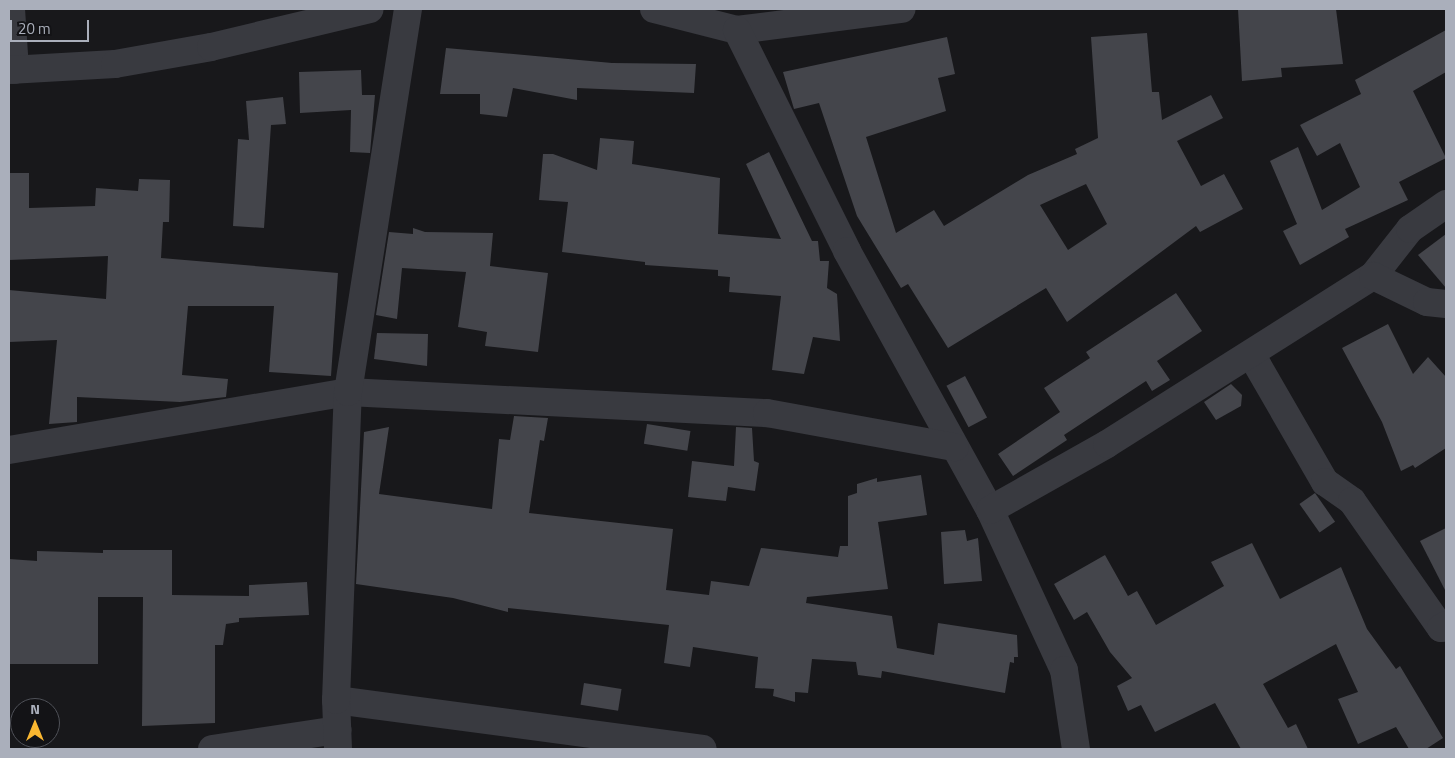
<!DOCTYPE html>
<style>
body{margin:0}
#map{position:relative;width:1455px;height:758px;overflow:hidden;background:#18181b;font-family:"Titillium Web",sans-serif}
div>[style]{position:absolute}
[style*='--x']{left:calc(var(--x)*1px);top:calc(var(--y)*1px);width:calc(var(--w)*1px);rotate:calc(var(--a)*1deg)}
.building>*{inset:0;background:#44454b;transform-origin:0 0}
.minor>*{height:28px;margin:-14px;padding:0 14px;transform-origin:14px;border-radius:14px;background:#393a40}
span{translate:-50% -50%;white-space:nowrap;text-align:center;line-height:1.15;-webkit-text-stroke:5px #131316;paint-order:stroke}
.frame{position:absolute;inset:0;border:10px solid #aaafbb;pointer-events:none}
.north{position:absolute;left:10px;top:698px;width:50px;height:50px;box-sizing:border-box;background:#131316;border:1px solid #4f5158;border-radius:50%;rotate:0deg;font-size:14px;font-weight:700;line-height:20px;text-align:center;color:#aaafbb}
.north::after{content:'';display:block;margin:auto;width:18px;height:22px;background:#fab731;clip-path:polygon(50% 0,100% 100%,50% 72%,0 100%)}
.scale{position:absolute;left:10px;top:20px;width:79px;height:22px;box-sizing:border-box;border:2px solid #aaafbb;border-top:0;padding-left:6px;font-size:15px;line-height:18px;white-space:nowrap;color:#aaafbb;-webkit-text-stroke:4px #131316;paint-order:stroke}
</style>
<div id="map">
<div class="building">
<i style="clip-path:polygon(1238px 9px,1336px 9px,1343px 64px,1281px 68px,1282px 77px,1242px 81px)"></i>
<i style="clip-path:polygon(1446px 30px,1446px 72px,1413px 91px,1446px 158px,1399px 182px,1408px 200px,1345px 229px,1349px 237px,1300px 265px,1283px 231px,1297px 224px,1270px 161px,1298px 147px,1322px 210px,1360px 187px,1340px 143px,1317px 156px,1300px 125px,1361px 94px,1355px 80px)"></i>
<i style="clip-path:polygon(evenodd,1147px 33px,1152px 92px,1159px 92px,1162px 120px,1211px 95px,1223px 118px,1177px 141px,1201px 186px,1224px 174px,1243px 209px,1200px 232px,1196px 226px,1067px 322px,1046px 288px,948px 348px,908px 284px,901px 288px,857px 216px,819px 103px,794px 109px,783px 72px,947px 37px,955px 74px,938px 78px,946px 111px,866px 137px,896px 233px,934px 210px,944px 226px,1028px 175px,1077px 154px,1075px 149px,1098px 138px,1091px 37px,1147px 33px,1086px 184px,1107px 224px,1068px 250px,1040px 205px,1086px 184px)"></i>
<i style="clip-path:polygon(446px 48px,612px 63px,696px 64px,694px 93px,577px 88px,577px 100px,513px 88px,507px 117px,480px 114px,480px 94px,440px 94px)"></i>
<i style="clip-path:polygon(361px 70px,362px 95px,375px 95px,370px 153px,350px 152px,351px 110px,300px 113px,299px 72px)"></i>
<i style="clip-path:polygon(283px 97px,286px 124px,271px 125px,264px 228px,233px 226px,238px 139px,249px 140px,246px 101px)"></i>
<i style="clip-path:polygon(600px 138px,634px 141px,632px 164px,720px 178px,718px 234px,781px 239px,746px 164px,769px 152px,812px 241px,818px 241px,820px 261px,829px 261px,827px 288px,837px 294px,840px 341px,813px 337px,804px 374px,772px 370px,781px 296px,729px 292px,730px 277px,718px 276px,718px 270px,645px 265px,645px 262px,562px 252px,568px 202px,539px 200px,543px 154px,553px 154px,597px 170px)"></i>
<i style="clip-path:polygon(9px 173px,29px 173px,29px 208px,95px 206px,96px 188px,138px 191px,139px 179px,170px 180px,169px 222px,163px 222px,161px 258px,338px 273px,331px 376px,269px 372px,274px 306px,188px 306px,182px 375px,228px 379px,226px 397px,180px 402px,77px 397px,77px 422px,49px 424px,57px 340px,9px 342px,9px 290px,106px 299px,108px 256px,9px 260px)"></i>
<i style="clip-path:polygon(413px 228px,425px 232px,493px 233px,490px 266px,548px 273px,538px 352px,485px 346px,487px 332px,458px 327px,466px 272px,402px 268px,397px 319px,376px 315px,389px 232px,413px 234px)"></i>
<i style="clip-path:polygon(1446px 234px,1446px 288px,1418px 255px)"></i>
<i style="clip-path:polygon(1176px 293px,1202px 331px,1157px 361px,1170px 380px,1152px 391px,1146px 381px,1064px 435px,1067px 440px,1013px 476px,998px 454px,1060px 412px,1044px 388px,1090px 358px,1086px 352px)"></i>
<i style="clip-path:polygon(1388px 324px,1413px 374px,1428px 357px,1446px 377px,1446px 448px,1415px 468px,1413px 465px,1401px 471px,1382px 422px,1342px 348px)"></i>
<i style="clip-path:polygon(377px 333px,428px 334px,427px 366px,374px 359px)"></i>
<i style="left:965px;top:376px;width:47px;height:21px;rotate:62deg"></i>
<i style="clip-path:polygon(1231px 384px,1242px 395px,1241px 406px,1216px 420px,1204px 402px)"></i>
<i style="clip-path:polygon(514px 416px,548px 418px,544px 441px,540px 440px,529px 513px,673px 529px,666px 590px,709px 595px,711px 581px,749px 586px,761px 548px,838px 557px,840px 546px,848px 546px,848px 496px,857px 493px,857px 484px,877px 478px,877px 482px,921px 475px,927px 515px,878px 522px,888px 589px,807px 597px,806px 603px,892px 616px,897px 648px,934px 655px,938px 623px,1017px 635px,1018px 657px,1014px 657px,1014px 663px,1010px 662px,1005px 693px,882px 671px,881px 678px,858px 675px,856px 662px,812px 659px,808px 693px,795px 692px,795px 702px,773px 696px,774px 689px,755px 688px,758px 657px,693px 647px,690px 667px,664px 663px,669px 625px,508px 608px,508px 612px,453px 598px,356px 584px,364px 432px,389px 427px,379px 494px,492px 509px,499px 439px,510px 440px)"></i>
<i style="left:647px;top:424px;width:44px;height:20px;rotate:9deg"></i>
<i style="clip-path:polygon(736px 427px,752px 428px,754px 461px,759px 463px,755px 491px,728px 487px,726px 501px,688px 497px,692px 461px,734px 466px)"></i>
<i style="left:1315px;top:493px;width:35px;height:19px;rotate:55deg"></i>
<i style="clip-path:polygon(1446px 528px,1446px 592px,1420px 541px)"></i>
<i style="clip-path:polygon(965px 530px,967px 541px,978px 538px,982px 581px,944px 584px,941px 532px)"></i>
<i style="clip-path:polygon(1252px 543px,1280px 599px,1341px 567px,1367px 629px,1396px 669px,1400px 666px,1443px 738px,1426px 749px,1409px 749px,1396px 727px,1358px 744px,1338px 699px,1358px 692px,1336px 644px,1263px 684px,1288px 728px,1296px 724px,1308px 749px,1241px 749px,1215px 703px,1155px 732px,1141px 705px,1128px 711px,1117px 686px,1132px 678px,1110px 652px,1087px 612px,1074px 620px,1054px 584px,1105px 555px,1128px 596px,1137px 591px,1156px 625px,1224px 586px,1211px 562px)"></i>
<i style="clip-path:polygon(103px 550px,172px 550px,172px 595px,249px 596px,249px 585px,307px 582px,309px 615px,239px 618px,239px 622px,226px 624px,223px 645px,215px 645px,215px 723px,142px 726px,143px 597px,98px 597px,98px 664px,9px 664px,9px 559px,37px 561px,37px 551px,103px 553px)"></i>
<i style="left:584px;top:683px;width:38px;height:22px;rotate:9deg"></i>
</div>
<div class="minor">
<i style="--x:11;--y:9;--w:61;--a:86.2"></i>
<i style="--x:654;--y:9;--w:86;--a:14.2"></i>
<i style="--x:737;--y:30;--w:166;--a:-7.3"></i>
<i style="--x:737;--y:30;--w:247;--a:63.5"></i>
<i style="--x:847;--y:251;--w:296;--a:61.1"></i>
<i style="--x:990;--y:510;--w:176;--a:65.2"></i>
<i style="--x:1064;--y:670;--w:80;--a:81.4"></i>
<i style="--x:9;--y:70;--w:106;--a:-3.2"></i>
<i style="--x:115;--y:64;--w:97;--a:-10"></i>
<i style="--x:211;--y:47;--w:163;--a:-13.4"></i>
<i style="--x:1373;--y:276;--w:60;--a:-51.8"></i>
<i style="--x:1410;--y:229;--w:44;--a:-34.8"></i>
<i style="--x:1251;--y:354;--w:148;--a:60"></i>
<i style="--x:1325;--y:482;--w:33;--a:35"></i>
<i style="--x:1352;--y:501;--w:155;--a:55"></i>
<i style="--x:1441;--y:628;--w:6;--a:-31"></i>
<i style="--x:9;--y:450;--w:344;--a:-9.7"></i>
<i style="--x:348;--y:392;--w:420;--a:2.9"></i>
<i style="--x:767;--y:413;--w:191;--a:10.3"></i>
<i style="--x:990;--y:510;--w:134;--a:-29.4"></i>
<i style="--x:1107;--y:444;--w:315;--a:-32.3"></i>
<i style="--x:1373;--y:276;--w:60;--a:25.7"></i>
<i style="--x:1427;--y:302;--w:19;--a:6"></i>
<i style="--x:336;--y:700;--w:370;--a:7.6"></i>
<i style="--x:212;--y:749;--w:127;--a:-8.6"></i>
<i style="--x:338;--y:749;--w:49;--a:-92.3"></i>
<i style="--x:336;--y:700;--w:308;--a:-87.8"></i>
<i style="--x:348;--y:392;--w:388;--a:-81.1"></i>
</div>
<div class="frame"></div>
<div class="north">N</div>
<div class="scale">20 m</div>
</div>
